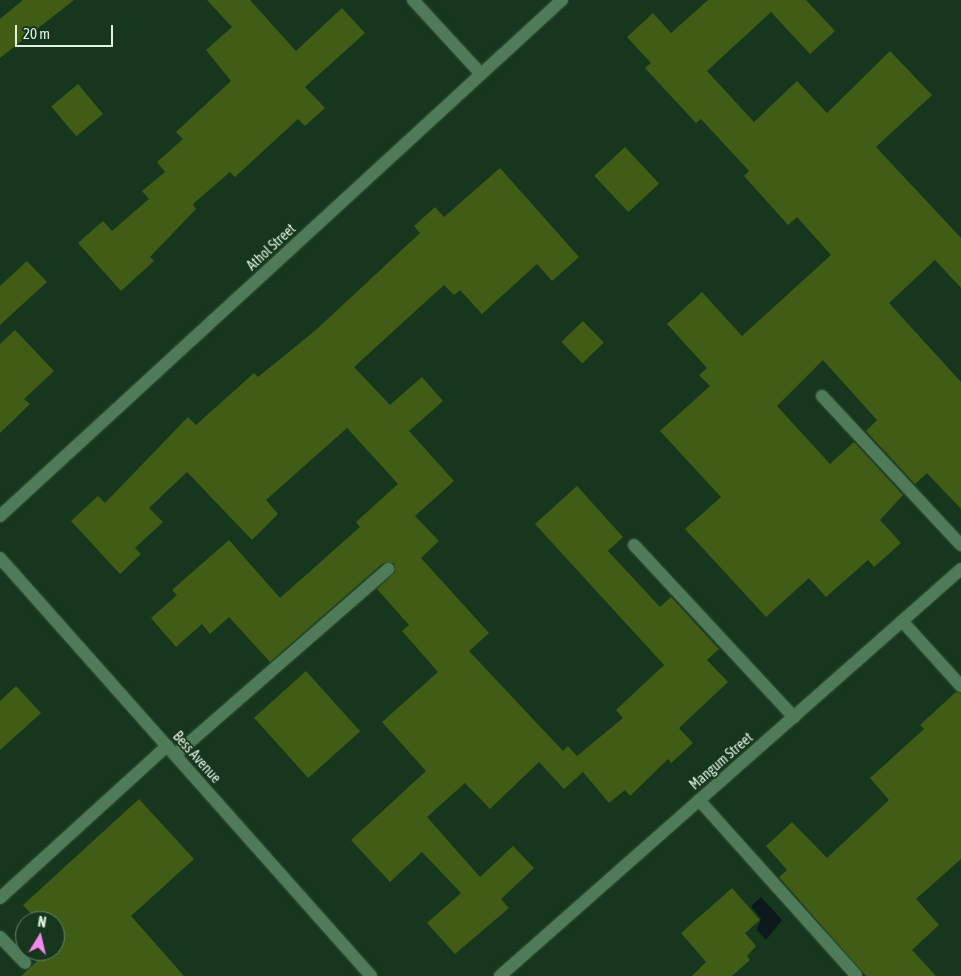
<!DOCTYPE html>
<style>
body{margin:0}
#map{position:relative;width:961px;height:976px;overflow:hidden;background:#16361d;font-family:"Asap Condensed",sans-serif}
div>[style]{position:absolute}
[style*='--x']{left:calc(var(--x)*1px);top:calc(var(--y)*1px);width:calc(var(--w)*1px);rotate:calc(var(--a)*1deg)}
.water>*{inset:0;background:#0c1a1c}
.building>*{inset:0;background:#415d15;transform-origin:0 0}
.roads{filter:drop-shadow(0 0 1px #36543c) drop-shadow(0 0 1px #36543c)}
.minor>*{height:12px;margin:-6px;padding:0 6px;transform-origin:6px;border-radius:6px;background:#507b58}
span{translate:-50% -50%;white-space:nowrap;text-align:center;line-height:1.15;-webkit-text-stroke:4px #16361d;paint-order:stroke}
.street-label{font-size:14px;color:#dff1e1}
.north{position:absolute;left:15px;top:911px;width:50px;height:50px;box-sizing:border-box;background:#16361d;border:1px solid #66816b;border-radius:50%;rotate:9deg;font-size:14px;font-weight:700;line-height:20px;text-align:center;color:#dff1e1}
.north::after{content:'';display:block;margin:auto;width:18px;height:22px;background:#f489ef;clip-path:polygon(50% 0,100% 100%,50% 72%,0 100%)}
.scale{position:absolute;left:15px;top:25px;width:98px;height:22px;box-sizing:border-box;border:2px solid #dff1e1;border-top:0;padding-left:6px;font-size:15px;line-height:18px;white-space:nowrap;color:#dff1e1;-webkit-text-stroke:4px #16361d;paint-order:stroke}
</style>
<div id="map">
<div class="water">
<i style="clip-path:polygon(761px 897px,782px 920px,766px 940px,757px 930px,761px 919px,751px 906px)"></i>
</div>
<div class="building">
<i style="clip-path:polygon(23px 0,74px 0,0 58px,0 19px)"></i>
<i style="clip-path:polygon(207px 0,250px 0,296px 51px,342px 8px,365px 33px,305px 87px,325px 108px,305px 126px,298px 119px,235px 177px,230px 172px,193px 204px,196px 209px,150px 257px,154px 261px,121px 291px,78px 243px,103px 221px,112px 231px,149px 199px,142px 191px,165px 172px,157px 162px,183px 139px,176px 132px,231px 81px,206px 50px,232px 27px)"></i>
<i style="clip-path:polygon(708px 0,806px 0,835px 31px,810px 54px,771px 12px,707px 71px,754px 122px,797px 81px,827px 113px,890px 51px,932px 95px,876px 147px,961px 238px,961px 288px,935px 260px,889px 303px,961px 382px,961px 509px,927px 473px,915px 484px,866px 431px,877px 420px,823px 360px,777px 406px,830px 464px,854px 442px,903px 495px,880px 520px,901px 543px,874px 567px,868px 560px,826px 597px,809px 578px,766px 617px,685px 529px,721px 497px,660px 431px,710px 386px,699px 375px,707px 368px,667px 324px,702px 292px,742px 336px,831px 255px,797px 217px,788px 225px,744px 176px,749px 171px,701px 119px,696px 123px,645px 68px,651px 63px,627px 37px,653px 13px,671px 33px)"></i>
<i style="left:78px;top:84px;width:39px;height:35px;rotate:50deg"></i>
<i style="left:625px;top:147px;width:50px;height:42px;rotate:47deg"></i>
<i style="clip-path:polygon(500px 168px,579px 257px,552px 281px,537px 264px,482px 314px,460px 290px,454px 295px,444px 285px,354px 367px,390px 405px,422px 377px,443px 401px,409px 431px,454px 481px,415px 516px,439px 541px,421px 558px,489px 633px,469px 651px,563px 751px,568px 746px,577px 756px,623px 718px,616px 710px,664px 665px,535px 524px,577px 486px,623px 537px,608px 551px,660px 607px,671px 597px,719px 649px,707px 660px,728px 682px,679px 728px,693px 743px,671px 763px,668px 759px,630px 796px,625px 790px,609px 803px,583px 772px,564px 789px,539px 762px,490px 809px,465px 783px,427px 817px,480px 877px,513px 846px,534px 868px,501px 899px,509px 908px,455px 954px,427px 923px,461px 893px,422px 852px,390px 882px,351px 840px,426px 771px,382px 722px,438px 672px,402px 631px,409px 625px,377px 589px,395px 572px,394px 563px,383px 563px,270px 662px,229px 617px,210px 634px,202px 624px,176px 647px,151px 618px,177px 595px,172px 590px,229px 540px,280px 598px,360px 527px,356px 522px,398px 484px,390px 475px,347px 428px,266px 500px,278px 514px,252px 540px,187px 472px,149px 508px,163px 522px,135px 548px,141px 554px,120px 574px,71px 521px,98px 496px,105px 503px,188px 417px,196px 425px,254px 373px,258px 377px,317px 329px,420px 233px,414px 226px,435px 207px,444px 217px)"></i>
<i style="clip-path:polygon(27px 261px,47px 282px,0 325px,0 286px)"></i>
<i style="left:583px;top:321px;width:30px;height:30px;rotate:46deg"></i>
<i style="clip-path:polygon(15px 330px,54px 371px,24px 399px,30px 404px,0 433px,0 344px)"></i>
<i style="left:306px;top:671px;width:81px;height:70px;rotate:48deg"></i>
<i style="clip-path:polygon(16px 686px,41px 713px,0 750px,0 701px)"></i>
<i style="clip-path:polygon(956px 692px,961px 694px,961px 859px,916px 899px,939px 925px,912px 950px,936px 976px,866px 976px,779px 877px,787px 870px,766px 846px,792px 822px,827px 858px,889px 800px,870px 778px,924px 729px,920px 725px)"></i>
<i style="clip-path:polygon(139px 799px,194px 859px,131px 916px,184px 976px,21px 976px,48px 951px,55px 951px,58px 942px,55px 921px,38px 921px,23px 905px)"></i>
<i style="clip-path:polygon(732px 888px,760px 920px,745px 933px,756px 946px,747px 956px,750px 960px,732px 976px,692px 976px,706px 962px,681px 933px)"></i>
</div>
<div class="roads">
<div class="minor">
<i style="--x:413;--y:0;--w:100;--a:47.4"></i>
<i style="--x:822;--y:396;--w:204;--a:47"></i>
<i style="--x:0;--y:516;--w:763;--a:-42.56"></i>
<i style="--x:634;--y:545;--w:235;--a:47.1"></i>
<i style="--x:0;--y:558;--w:559;--a:48.41"></i>
<i style="--x:902;--y:621;--w:88;--a:47.8"></i>
<i style="--x:175;--y:755;--w:283;--a:-41.1"></i>
<i style="--x:699;--y:800;--w:235;--a:48.1"></i>
<i style="--x:0;--y:898;--w:226;--a:-42.3"></i>
<i style="--x:0;--y:937;--w:36;--a:46"></i>
<i style="--x:500;--y:976;--w:615;--a:-41.44"></i>
</div>
</div>
<div class="street-label">
<span style="left:271px;top:247px;rotate:-43deg">Athol Street</span>
<span style="left:197px;top:757px;rotate:48deg">Bess Avenue</span>
<span style="left:721px;top:761px;rotate:-41deg">Mangum Street</span>
</div>
<div class="north">N</div>
<div class="scale">20 m</div>
</div>
